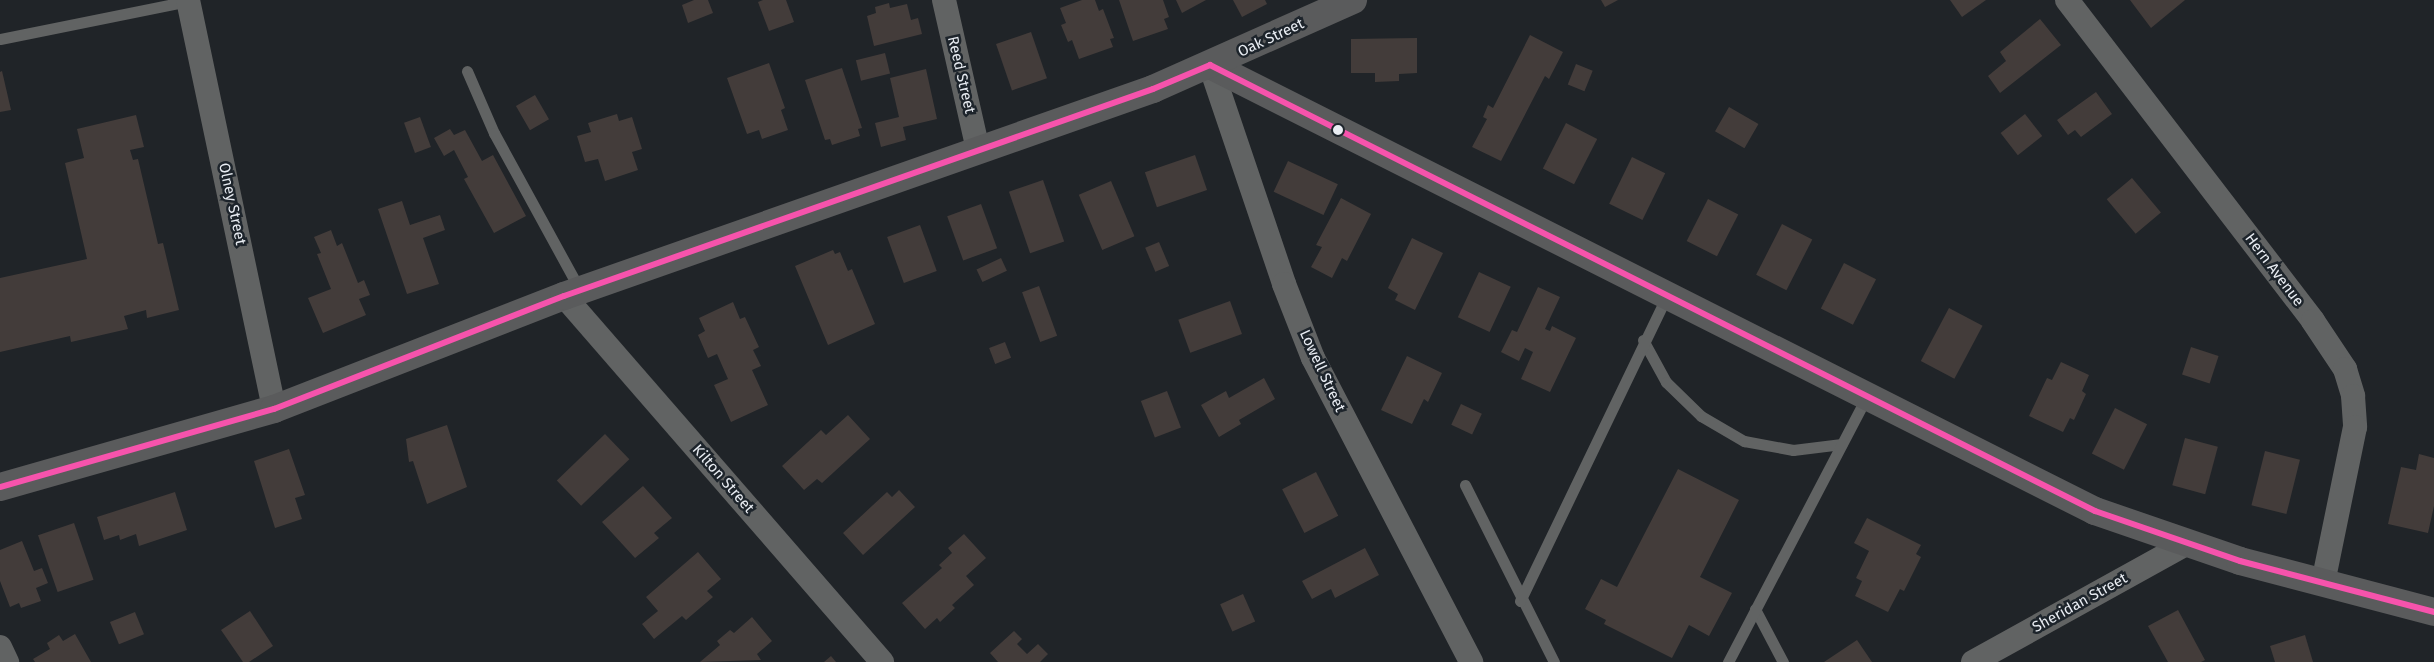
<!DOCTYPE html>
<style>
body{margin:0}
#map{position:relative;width:2434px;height:662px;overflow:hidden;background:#202428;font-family:"Fira Sans",sans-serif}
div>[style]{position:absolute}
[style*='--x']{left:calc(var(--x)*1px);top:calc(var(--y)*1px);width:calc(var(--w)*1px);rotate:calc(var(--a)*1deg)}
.building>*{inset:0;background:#433c3a;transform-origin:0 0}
.lane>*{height:11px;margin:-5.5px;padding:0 5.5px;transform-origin:5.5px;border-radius:5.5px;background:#616363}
.street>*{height:24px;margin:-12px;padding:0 12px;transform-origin:12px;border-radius:12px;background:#616363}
.secondary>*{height:28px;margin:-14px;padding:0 14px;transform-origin:14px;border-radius:14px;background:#5a5b5c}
.bus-1>*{height:6px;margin:-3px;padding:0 3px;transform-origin:3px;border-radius:3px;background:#f653ac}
.dots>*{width:14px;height:14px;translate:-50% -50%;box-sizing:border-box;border:2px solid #1d242b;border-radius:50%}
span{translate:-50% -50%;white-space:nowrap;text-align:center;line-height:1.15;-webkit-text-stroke:5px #1d242b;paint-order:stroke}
.street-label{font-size:15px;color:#e9edf3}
</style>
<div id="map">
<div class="building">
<i style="clip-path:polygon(694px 0,708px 0,713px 13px,688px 23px,682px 5px)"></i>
<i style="clip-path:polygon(763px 0,786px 0,794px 22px,769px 31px,758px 2px)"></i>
<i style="clip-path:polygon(1082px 0,1095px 0,1099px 11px,1103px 9px,1114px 38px,1110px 39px,1113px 47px,1079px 59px,1072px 40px,1068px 42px,1061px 25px,1066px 23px,1060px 8px)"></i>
<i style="clip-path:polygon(1119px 0,1163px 0,1169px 17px,1164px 19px,1168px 29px,1133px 41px)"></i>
<i style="clip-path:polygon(1176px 0,1206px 0,1182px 13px)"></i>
<i style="clip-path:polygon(1233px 0,1265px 0,1267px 4px,1242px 17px)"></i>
<i style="clip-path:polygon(1601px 0,1618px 0,1605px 7px)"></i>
<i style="clip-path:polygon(1950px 0,1986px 0,1962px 17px)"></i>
<i style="clip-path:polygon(2130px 0,2185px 0,2151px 28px)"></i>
<i style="clip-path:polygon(889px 3px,890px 8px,907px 4px,911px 20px,918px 18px,922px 34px,874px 46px,867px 16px,876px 13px,875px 7px)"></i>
<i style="clip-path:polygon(2040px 19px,2061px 45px,2000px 93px,1988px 76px,2006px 61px,2000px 52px)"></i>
<i style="left:1031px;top:32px;width:49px;height:37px;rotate:71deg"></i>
<i style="clip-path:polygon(1530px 35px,1563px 52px,1549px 79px,1545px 76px,1501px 161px,1472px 147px,1487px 119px,1483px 117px,1488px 105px,1493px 108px)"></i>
<i style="clip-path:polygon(1417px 38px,1417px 73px,1399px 74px,1399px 81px,1375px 82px,1375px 73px,1351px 73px,1351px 39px)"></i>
<i style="left:885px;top:53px;width:21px;height:30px;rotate:76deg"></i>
<i style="clip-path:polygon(769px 63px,785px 108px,781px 110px,788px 130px,762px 139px,759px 130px,747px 134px,727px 78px)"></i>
<i style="left:1576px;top:64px;width:18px;height:22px;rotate:22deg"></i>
<i style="clip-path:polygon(842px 68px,862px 128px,858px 129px,860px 136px,832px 145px,830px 139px,825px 140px,805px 80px)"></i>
<i style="clip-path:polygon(926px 69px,937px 119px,903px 127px,906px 140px,881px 147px,875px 123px,899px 117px,890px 78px)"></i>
<i style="clip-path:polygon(2px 71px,11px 110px,0 112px,0 72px)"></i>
<i style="clip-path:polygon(2096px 92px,2112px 114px,2081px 137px,2075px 130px,2068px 135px,2057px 120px)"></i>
<i style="left:535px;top:95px;width:28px;height:22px;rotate:60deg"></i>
<i style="left:1729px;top:107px;width:34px;height:28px;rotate:30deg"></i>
<i style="clip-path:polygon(617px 114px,619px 121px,632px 117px,642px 149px,632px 152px,638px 170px,605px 181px,598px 159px,585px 162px,577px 136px,591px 132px,588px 123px)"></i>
<i style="left:2025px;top:114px;width:28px;height:31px;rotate:52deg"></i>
<i style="clip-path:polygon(136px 115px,144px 147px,130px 150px,133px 160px,138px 159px,158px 244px,163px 243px,179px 310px,147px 318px,146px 310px,124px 316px,128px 329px,71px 342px,70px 336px,0 352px,0 278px,87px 259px,65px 163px,84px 158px,77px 129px)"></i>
<i style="left:420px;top:117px;width:32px;height:17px;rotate:70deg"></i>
<i style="left:1566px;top:123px;width:35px;height:51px;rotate:27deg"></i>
<i style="clip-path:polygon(450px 129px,454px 135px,465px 130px,482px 161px,493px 155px,526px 216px,494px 233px,464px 179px,468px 177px,454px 150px,444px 156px,434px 138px)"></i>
<i style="left:1195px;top:155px;width:37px;height:53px;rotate:71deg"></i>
<i style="left:1632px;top:157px;width:37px;height:52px;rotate:26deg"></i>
<i style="left:1288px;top:161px;width:55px;height:34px;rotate:25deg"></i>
<i style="left:2132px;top:178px;width:45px;height:33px;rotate:50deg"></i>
<i style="left:1043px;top:180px;width:65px;height:36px;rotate:71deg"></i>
<i style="left:1111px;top:181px;width:60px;height:35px;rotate:67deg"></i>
<i style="clip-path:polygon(1341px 198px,1371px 214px,1347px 261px,1342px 258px,1332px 278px,1311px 267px,1322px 247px,1316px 245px)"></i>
<i style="left:1708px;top:199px;width:34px;height:47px;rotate:27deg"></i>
<i style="clip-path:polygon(402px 201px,410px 225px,440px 215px,445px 230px,423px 238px,439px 284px,407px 294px,378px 209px)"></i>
<i style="left:981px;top:204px;width:47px;height:36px;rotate:70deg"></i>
<i style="left:1782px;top:224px;width:34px;height:57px;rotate:27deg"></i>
<i style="left:920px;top:225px;width:49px;height:35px;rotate:70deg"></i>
<i style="clip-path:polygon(331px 230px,337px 246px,342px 243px,358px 283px,364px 280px,370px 295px,359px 299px,366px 315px,323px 333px,308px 298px,331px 289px,317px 254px,321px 253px,314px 237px)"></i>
<i style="clip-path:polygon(1412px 238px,1443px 253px,1415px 310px,1395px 300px,1398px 294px,1388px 288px)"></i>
<i style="left:1159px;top:242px;width:26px;height:15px;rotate:67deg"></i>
<i style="clip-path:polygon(833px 250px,835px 254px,840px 252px,848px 271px,852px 269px,875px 324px,828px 345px,795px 266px)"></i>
<i style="left:1001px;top:258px;width:14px;height:27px;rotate:65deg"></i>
<i style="left:1844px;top:263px;width:36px;height:51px;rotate:27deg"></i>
<i style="left:1479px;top:272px;width:35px;height:50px;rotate:25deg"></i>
<i style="left:1039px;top:286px;width:53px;height:18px;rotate:70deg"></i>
<i style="clip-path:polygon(1538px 287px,1560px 297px,1545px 329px,1550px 331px,1552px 326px,1576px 338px,1550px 392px,1521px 379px,1533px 352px,1525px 348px,1519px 361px,1501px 352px,1512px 330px,1517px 332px)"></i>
<i style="left:1230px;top:301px;width:35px;height:55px;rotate:70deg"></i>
<i style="clip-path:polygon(733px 302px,740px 319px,745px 317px,759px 347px,753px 350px,761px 366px,752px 370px,768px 405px,731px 422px,714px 385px,728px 379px,717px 354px,708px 358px,698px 335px,705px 331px,699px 318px)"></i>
<i style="left:1949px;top:308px;width:38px;height:60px;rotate:28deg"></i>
<i style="left:1005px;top:342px;width:17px;height:17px;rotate:69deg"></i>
<i style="left:2191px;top:347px;width:29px;height:29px;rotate:18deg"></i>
<i style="clip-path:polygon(1407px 356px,1442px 373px,1428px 402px,1424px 399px,1412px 424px,1381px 410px)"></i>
<i style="clip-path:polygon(2061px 362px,2089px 375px,2082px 391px,2086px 394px,2074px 420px,2070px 418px,2063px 432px,2029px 416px,2047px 378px,2052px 380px)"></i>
<i style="clip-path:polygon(1264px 378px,1275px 399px,1239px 420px,1241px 424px,1219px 437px,1201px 405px,1226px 391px,1229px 398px)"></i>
<i style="left:1167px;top:391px;width:39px;height:28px;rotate:69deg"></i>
<i style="left:1461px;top:404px;width:23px;height:23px;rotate:25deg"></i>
<i style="left:2115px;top:408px;width:36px;height:51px;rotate:27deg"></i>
<i style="clip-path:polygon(848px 415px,870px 439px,822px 483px,817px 479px,804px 490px,782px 466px,821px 430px,826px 435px)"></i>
<i style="clip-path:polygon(447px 425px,467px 487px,427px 504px,413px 461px,409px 462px,406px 439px)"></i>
<i style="left:605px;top:434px;width:35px;height:67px;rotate:46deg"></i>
<i style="left:2185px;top:438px;width:34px;height:49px;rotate:15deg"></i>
<i style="clip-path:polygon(289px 449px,305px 495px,295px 498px,302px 519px,275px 528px,254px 461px)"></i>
<i style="left:2265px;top:451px;width:36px;height:56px;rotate:14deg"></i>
<i style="clip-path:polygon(2419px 454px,2434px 458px,2434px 506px,2428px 533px,2388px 524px,2401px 467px,2416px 470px)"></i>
<i style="clip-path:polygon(1678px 469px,1739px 500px,1700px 577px,1732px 593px,1709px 636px,1689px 625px,1672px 658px,1604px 624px,1606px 620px,1585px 609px,1601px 579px,1617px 587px)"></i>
<i style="left:1316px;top:472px;width:49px;height:38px;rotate:63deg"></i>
<i style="clip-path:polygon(643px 486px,672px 518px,654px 533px,659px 538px,635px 558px,602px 522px)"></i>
<i style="clip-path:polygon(899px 490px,915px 507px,863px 555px,843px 533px,887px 492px,892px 497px)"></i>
<i style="clip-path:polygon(175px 492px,187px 530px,139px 546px,136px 534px,120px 540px,119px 535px,104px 540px,97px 517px)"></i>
<i style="clip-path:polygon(1867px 518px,1921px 545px,1916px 554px,1921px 557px,1904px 591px,1900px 589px,1888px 612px,1855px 596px,1862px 581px,1856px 578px,1869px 551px,1854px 543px)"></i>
<i style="left:74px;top:523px;width:60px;height:38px;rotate:71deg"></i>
<i style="clip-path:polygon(964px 534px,986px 558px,966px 576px,974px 585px,952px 605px,955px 608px,940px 622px,937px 618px,925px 629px,902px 603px,942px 568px,939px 565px,952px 553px,948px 548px)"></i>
<i style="clip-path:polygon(22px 541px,34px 571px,42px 568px,48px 583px,36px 588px,41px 601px,21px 608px,19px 603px,10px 607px,0 581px,0 550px)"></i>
<i style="clip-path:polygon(1365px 548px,1379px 575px,1335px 598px,1331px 589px,1312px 599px,1302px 581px)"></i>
<i style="clip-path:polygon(698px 552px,721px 579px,707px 591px,713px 597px,686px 620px,682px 616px,654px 639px,642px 624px,658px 611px,646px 597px)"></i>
<i style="left:1243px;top:594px;width:30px;height:25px;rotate:66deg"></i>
<i style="clip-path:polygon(2178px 610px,2205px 660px,2201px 662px,2168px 662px,2148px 626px)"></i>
<i style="clip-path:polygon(250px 611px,273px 646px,249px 662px,243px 662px,221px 630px)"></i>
<i style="left:135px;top:612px;width:24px;height:27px;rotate:68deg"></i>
<i style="clip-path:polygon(752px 617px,772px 641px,757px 654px,761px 660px,700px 662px,720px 645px,717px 641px,730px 630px,734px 633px)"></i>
<i style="clip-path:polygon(1014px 631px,1022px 639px,1017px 644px,1027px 654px,1038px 644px,1048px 654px,1040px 662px,998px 662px,990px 653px)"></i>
<i style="clip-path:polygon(75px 634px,91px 662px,35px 662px,33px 659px,50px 649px,47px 643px,59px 635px,63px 641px)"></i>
<i style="clip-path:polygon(2305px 635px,2313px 662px,2275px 662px,2270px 646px)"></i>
<i style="clip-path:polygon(1857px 640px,1872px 662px,1824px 662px)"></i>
<i style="clip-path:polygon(831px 656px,836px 662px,824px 662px)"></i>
</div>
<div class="lane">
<i style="--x:0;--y:39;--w:193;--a:-11.4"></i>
<i style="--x:467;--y:71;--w:68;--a:66.5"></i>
<i style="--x:494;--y:133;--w:179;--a:61.3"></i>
<i style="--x:1643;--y:340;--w:48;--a:61.3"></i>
<i style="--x:1666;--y:382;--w:49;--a:44.2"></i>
<i style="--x:1701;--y:416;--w:50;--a:30.2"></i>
<i style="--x:1744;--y:441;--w:50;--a:10.4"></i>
<i style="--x:1793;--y:450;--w:49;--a:-7"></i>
<i style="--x:1465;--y:485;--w:198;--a:63.3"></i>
<i style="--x:1520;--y:601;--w:339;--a:-64.3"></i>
<i style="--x:1755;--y:609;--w:60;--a:62.2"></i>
<i style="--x:1728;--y:662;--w:300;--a:-62.4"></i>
</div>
<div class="street">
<i style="--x:188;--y:0;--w:418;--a:78.1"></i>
<i style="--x:944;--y:0;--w:154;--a:77.2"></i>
<i style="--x:2067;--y:0;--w:404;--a:52.5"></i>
<i style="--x:2313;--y:321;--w:58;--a:56.3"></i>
<i style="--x:2345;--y:369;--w:28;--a:73"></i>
<i style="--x:2353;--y:396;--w:31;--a:86"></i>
<i style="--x:2355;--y:427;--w:159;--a:101.6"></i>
<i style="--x:1210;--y:65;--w:231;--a:71.3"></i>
<i style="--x:1284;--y:284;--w:79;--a:68.6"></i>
<i style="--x:1313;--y:358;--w:343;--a:62.5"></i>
<i style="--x:564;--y:296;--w:485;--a:49"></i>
<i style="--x:0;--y:647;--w:17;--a:65"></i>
<i style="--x:1973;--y:662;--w:244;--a:-29"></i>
</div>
<div class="secondary">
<i style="--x:1210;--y:65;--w:991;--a:26.75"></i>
<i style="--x:2095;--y:511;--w:153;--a:19"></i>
<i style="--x:2240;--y:561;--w:201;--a:14.7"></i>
<i style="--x:0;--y:487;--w:285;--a:-15.9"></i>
<i style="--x:274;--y:409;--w:311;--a:-21.3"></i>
<i style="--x:564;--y:296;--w:624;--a:-19.36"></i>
<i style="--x:1153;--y:89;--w:219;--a:-24"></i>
</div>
<div class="bus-1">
<i style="--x:0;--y:487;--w:285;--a:-15.9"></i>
<i style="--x:274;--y:409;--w:311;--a:-21.3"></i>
<i style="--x:564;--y:296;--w:624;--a:-19.36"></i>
<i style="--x:1153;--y:89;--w:62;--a:-22.8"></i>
<i style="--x:1210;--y:65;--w:991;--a:26.75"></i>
<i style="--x:2095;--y:511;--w:153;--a:19"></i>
<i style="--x:2240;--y:561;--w:201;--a:14.7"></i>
</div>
<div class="dots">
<i style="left:1338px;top:130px;background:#e9edf3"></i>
</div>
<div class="street-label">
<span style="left:1271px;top:38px;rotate:-25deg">Oak Street</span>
<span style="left:961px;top:75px;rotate:77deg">Reed Street</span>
<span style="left:232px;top:204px;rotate:78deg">Olney Street</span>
<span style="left:2274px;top:270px;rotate:53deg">Hern Avenue</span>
<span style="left:1322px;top:371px;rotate:65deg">Lowell Street</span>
<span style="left:723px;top:479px;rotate:49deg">Kilton Street</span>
<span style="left:2080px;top:603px;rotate:-29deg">Sheridan Street</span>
</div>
</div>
